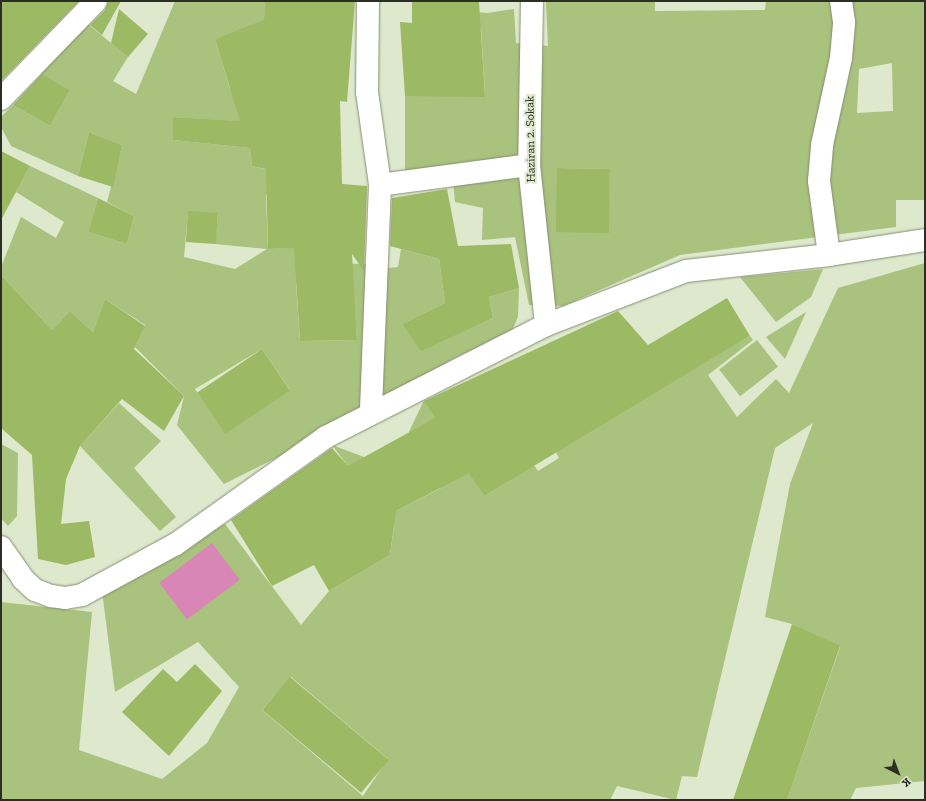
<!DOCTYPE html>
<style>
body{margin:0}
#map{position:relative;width:926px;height:801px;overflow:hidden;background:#dde8cc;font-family:"Zilla Slab",serif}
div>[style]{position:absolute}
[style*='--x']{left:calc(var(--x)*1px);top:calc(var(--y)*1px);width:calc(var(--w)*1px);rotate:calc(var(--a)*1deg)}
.green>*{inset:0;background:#a9c27d;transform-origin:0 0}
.water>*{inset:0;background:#d786b5;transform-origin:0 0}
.building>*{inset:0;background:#9cb964;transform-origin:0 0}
.roads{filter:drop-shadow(0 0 1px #848e74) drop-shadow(0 0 1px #848e74)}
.minor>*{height:22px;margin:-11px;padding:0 11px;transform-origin:11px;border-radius:11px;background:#fff}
span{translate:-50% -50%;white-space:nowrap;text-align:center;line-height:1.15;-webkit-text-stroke:4px #dde8cc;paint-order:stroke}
.street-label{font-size:12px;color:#2a2e24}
.frame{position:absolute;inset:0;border:2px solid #2a2e24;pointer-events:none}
.north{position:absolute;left:878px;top:753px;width:40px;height:40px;-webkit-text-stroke:3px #dde8cc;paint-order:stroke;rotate:138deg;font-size:11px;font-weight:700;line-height:16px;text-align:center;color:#2a2e24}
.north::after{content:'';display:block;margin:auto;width:14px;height:18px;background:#2a2e24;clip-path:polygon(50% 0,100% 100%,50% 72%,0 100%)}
</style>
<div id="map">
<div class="green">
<i style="clip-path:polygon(evenodd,175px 1px,265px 1px,262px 101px,250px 122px,174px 117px,173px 140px,250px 148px,252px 166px,265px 169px,268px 157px,310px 194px,266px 195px,268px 249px,308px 247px,308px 263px,371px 264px,372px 270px,398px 267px,401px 249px,439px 259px,445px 303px,402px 324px,421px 350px,493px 318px,489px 297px,519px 288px,518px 317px,511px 333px,454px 358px,403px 395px,224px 484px,177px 425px,184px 396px,135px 347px,145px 325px,105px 299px,93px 332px,70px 311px,52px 330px,1px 275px,1px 267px,21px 217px,56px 238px,64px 222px,16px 192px,30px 166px,98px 198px,88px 232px,127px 244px,134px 216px,107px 202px,122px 145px,89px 132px,78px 176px,11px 146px,1px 127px,1px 117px,13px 105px,50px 126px,70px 90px,36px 71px,88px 24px,128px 57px,113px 81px,136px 94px,175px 1px,232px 33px,258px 75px,230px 89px,215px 39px,232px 33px,175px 1px,188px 212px,218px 214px,215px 244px,267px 249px,235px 269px,184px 257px,188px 212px,175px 1px,353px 282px,357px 340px,300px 341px,296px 284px,353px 282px,175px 1px,262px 349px,290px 390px,226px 433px,195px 389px,262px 349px)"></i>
<i style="clip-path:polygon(evenodd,546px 1px,655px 1px,655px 11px,765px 10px,766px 1px,925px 1px,925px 200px,896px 200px,896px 227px,680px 255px,563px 306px,529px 305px,515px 237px,482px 240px,483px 208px,455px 202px,452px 170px,405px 172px,405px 96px,485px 96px,481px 28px,428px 24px,428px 8px,487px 13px,514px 9px,516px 43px,548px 46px,546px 1px,892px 63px,893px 111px,857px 113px,859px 69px,892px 63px,546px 1px,557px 168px,610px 169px,608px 229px,559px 231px,557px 168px)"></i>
<i style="clip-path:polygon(evenodd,925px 263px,925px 781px,856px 788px,850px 800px,787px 800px,840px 647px,792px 624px,765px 617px,790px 484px,813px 423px,775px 448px,697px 777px,682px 776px,676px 800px,617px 786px,610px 800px,1px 800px,1px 602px,92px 612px,79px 750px,162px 779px,207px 743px,239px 687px,198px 642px,115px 692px,102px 591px,208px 531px,225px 524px,301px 625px,329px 591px,390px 555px,394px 527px,332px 445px,364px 457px,392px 513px,441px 488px,409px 432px,424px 400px,484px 496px,534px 465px,538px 471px,559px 458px,556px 452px,750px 336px,753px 340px,708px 375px,737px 417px,776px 379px,789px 393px,838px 288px,925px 263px,291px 677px,388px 759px,363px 796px,262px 710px,291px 677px)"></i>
<i style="clip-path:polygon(823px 269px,811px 297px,776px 322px,740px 277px)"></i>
<i style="clip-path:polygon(806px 312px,785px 359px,766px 337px)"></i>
<i style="left:757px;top:340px;width:34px;height:48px;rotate:52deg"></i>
<i style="clip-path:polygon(119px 403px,161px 441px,134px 468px,176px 517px,160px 531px,80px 446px)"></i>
<i style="clip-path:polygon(1px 444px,18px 453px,17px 516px,8px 526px,1px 518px)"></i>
</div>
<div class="water">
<i style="left:212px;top:543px;width:46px;height:66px;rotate:53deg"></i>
</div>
<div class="building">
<i style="clip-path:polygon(1px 1px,79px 1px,1px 81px)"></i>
<i style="clip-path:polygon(108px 1px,121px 1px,102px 35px,90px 25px,105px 10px)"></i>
<i style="clip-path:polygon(265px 1px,355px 1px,347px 102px,340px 101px,342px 184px,367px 186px,364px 271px,352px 254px,357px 340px,300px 341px,294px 248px,268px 249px,266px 169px,252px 166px,250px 148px,173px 140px,173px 117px,240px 121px,215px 39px,264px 20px)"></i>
<i style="clip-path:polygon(412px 1px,479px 1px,485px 97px,405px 96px,400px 22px,412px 23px)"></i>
<i style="clip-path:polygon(119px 9px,148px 34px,128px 57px,111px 43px)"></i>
<i style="clip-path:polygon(42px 74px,70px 90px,50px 126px,13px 105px)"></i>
<i style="clip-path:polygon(89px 132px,122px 145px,113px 187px,78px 176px)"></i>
<i style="clip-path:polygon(1px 151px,30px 166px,1px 220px)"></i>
<i style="left:557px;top:168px;width:53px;height:64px;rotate:1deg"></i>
<i style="clip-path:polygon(447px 189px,458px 246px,511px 244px,519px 288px,489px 297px,493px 318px,421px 351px,402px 324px,445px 303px,439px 259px,390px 246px,392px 198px)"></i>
<i style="clip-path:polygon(98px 198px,134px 216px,127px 244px,88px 232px)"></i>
<i style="left:188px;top:211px;width:30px;height:31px;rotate:4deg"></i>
<i style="clip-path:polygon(1px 275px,52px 330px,70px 311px,93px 332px,105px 299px,145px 326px,134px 349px,184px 396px,164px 431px,122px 399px,80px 446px,66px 479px,61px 524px,89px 521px,95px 557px,66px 565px,38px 559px,32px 455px,1px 428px)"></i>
<i style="clip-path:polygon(727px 298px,750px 336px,484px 496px,469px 473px,396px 511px,390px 555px,329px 591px,314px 565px,272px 586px,231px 520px,332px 448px,348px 466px,435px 418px,424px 401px,618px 311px,648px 345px)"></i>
<i style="left:262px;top:349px;width:50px;height:78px;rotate:56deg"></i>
<i style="clip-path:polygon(792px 624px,840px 646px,787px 800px,733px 800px)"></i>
<i style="clip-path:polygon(195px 664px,222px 691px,169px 756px,122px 712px,163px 669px,177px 682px)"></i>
<i style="left:290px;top:677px;width:129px;height:43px;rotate:40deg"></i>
</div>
<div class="roads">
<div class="minor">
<i style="--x:368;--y:1;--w:91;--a:90.6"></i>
<i style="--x:367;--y:92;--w:94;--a:82"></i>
<i style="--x:380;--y:185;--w:229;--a:92.3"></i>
<i style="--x:532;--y:1;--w:164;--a:91"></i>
<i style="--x:529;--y:165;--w:161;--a:83.9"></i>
<i style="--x:1;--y:99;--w:136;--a:-45.9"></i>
<i style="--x:380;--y:185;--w:150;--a:-7.6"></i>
<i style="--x:829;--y:255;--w:75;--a:-97.7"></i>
<i style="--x:819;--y:181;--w:36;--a:-85"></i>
<i style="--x:822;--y:145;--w:89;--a:-77.7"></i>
<i style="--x:841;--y:58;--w:36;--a:-85"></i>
<i style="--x:844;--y:22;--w:21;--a:-98"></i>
<i style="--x:1;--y:547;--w:39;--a:55"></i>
<i style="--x:23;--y:579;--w:16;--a:43"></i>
<i style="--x:35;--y:590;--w:17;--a:21"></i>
<i style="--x:51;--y:596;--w:14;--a:8"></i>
<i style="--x:65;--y:598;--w:17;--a:-10"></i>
<i style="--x:82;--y:595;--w:107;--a:-28.5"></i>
<i style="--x:176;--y:544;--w:184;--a:-35.5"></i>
<i style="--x:326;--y:437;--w:247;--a:-27"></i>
<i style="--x:546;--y:325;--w:150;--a:-21.1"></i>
<i style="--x:686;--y:271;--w:144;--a:-6.4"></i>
<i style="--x:829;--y:255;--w:97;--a:-8.9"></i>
</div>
</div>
<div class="street-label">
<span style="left:531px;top:139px;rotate:-91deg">Haziran 2. Sokak</span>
</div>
<div class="frame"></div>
<div class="north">K</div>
</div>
